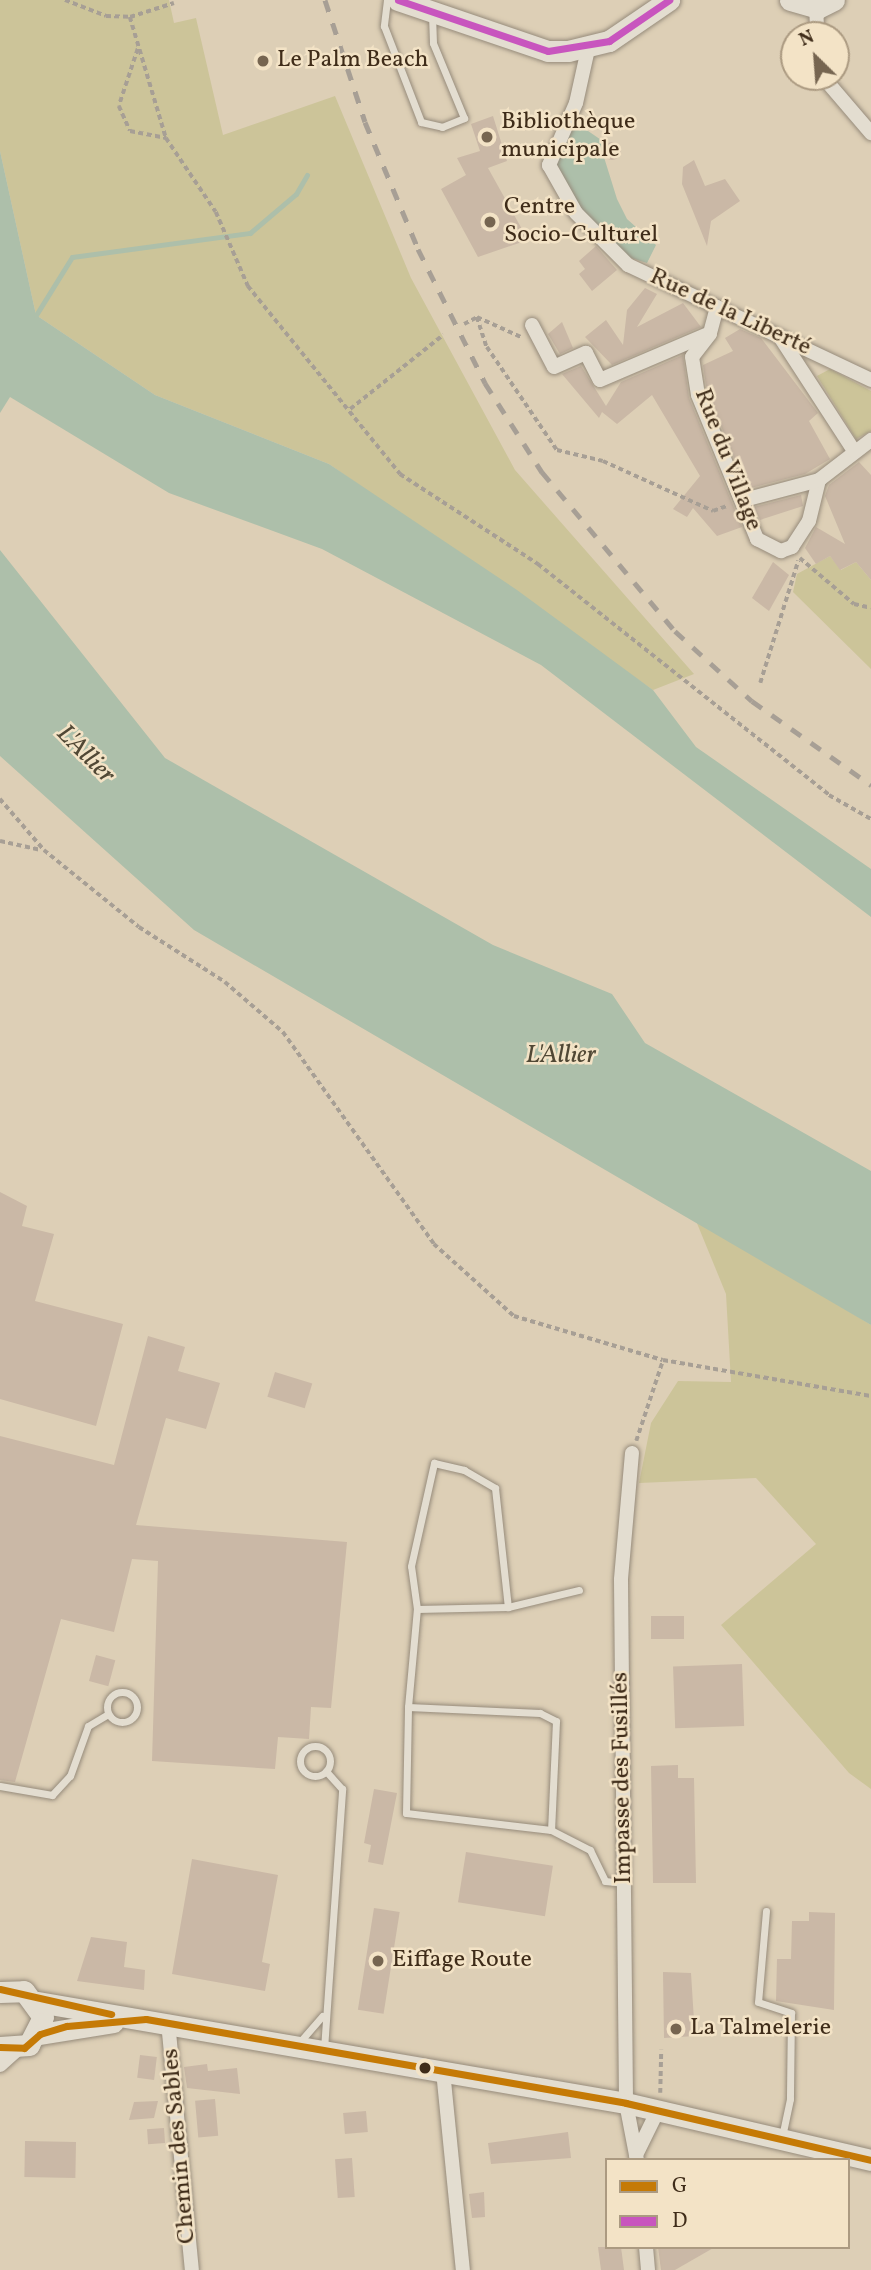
<!DOCTYPE html>
<meta charset="utf-8">
<style>
body{margin:0}
#map{position:relative;width:871px;height:2270px;overflow:hidden;background:#ddcfb6;font-family:Vollkorn,serif}
div>[style]{position:absolute}
[style*='--x']{left:calc(var(--x)*1px);top:calc(var(--y)*1px);width:calc(var(--w)*1px);rotate:calc(var(--a)*1deg)}
.green>*{inset:0;background:#ccc499}
.water>*{inset:0;background:#adbfaa}
.stream>*{height:5px;margin:-2.5px;padding:0 2.5px;transform-origin:2.5px;border-radius:2.5px;background:#adbfaa}
.building>*{inset:0;background:#cab8a6;transform-origin:0 0}
.round{border-radius:50%}
.path>*{height:3.5px;margin-top:-1.75px;transform-origin:0;background:repeating-linear-gradient(90deg,#a79f95 0 5px,transparent 0 8.5px)}
.roads{filter:drop-shadow(0 0 2px #968b7b) drop-shadow(0 0 2px #968b7b)}
.lane>*{height:7px;margin:-3.5px;padding:0 3.5px;transform-origin:3.5px;border-radius:3.5px;background:#e3ddd0}
.lane>.ring{margin:-3.5px;padding:0;box-sizing:content-box;background:none;border:7px solid #e3ddd0;border-radius:50%}
.street>*{height:14px;margin:-7px;padding:0 7px;transform-origin:7px;border-radius:7px;background:#e3ddd0}
.secondary>*{height:21px;margin:-10.5px;padding:0 10.5px;transform-origin:10.5px;border-radius:10.5px;background:#e3ddd0}
.rail>*{height:5px;margin-top:-2.5px;transform-origin:0;background:repeating-linear-gradient(90deg,#a79f95 0 12px,transparent 0 24px)}
.bus-1>*{height:7px;margin:-3.5px;padding:0 3.5px;transform-origin:3.5px;border-radius:3.5px;background:#c57a06}
.bus-2>*{height:7px;margin:-3.5px;padding:0 3.5px;transform-origin:3.5px;border-radius:3.5px;background:#c855be}
.dots>*{width:19px;height:19px;translate:-50% -50%;box-sizing:border-box;border:4px solid #f3e3c6;border-radius:50%}
span{translate:-50% -50%;white-space:nowrap;text-align:center;line-height:1.15;-webkit-text-stroke:5px #f3e3c6;paint-order:stroke}
.poi-label{font-size:24px;color:#3f2c19}
.left{translate:0 -50%;text-align:left}
.street-label{font-size:24px;color:#3f2c19}
.water-label{font-size:26px;color:#514835;font-style:italic}
.legend{position:absolute;left:605px;top:2158px;width:245px;height:91px;box-sizing:border-box;background:#f3e3c6;border:2px solid #ab9a81;margin:0;padding:9px 12px;list-style:none;font-size:21px;color:#3f2c19}
.legend li{display:flex;align-items:center;gap:14px;height:35px}
.legend b{width:35px;border:2px solid #ab9a81}
.north{position:absolute;left:780px;top:21px;width:70px;height:70px;box-sizing:border-box;background:#f3e3c6;border:2px solid #ab9a81;border-radius:50%;rotate:335deg;font-size:19px;font-weight:700;line-height:28px;text-align:center;color:#3f2c19}
.north::after{content:'';display:block;margin:auto;width:24px;height:32px;background:#766550;clip-path:polygon(50% 0,100% 100%,50% 72%,0 100%)}
</style>
<div id="map">
<div class="green">
<i style="clip-path:polygon(0 0,169px 0,174px 23px,196px 18px,223px 135px,335px 96px,411px 278px,515px 470px,694px 674px,653px 690px,329px 464px,155px 395px,36px 315px,0 151px)"></i>
<i style="clip-path:polygon(830px 369px,871px 391px,871px 431px,856px 439px,817px 376px)"></i>
<i style="clip-path:polygon(830px 556px,841px 570px,856px 562px,871px 580px,871px 669px,793px 592px,797px 574px)"></i>
<i style="clip-path:polygon(694px 1216px,871px 1325px,871px 1789px,849px 1773px,721px 1625px,816px 1544px,756px 1478px,639px 1483px,651px 1423px,678px 1381px,731px 1382px,726px 1294px)"></i>
</div>
<div class="water">
<i style="clip-path:polygon(575px 122px,607px 144px,603px 154px,617px 199px,627px 219px,656px 245px,647px 263px,628px 257px,589px 224px,558px 174px,555px 153px)"></i>
<i style="clip-path:polygon(0 151px,36px 315px,155px 395px,329px 464px,517px 590px,653px 690px,696px 747px,871px 869px,871px 917px,541px 665px,322px 549px,169px 493px,10px 397px,0 413px)"></i>
<i style="clip-path:polygon(0 550px,165px 758px,493px 945px,612px 994px,645px 1043px,871px 1171px,871px 1325px,194px 930px,0 756px)"></i>
</div>
<div class="stream">
<i style="--x:36;--y:315;--w:68;--a:-58.2"></i>
<i style="--x:72;--y:257;--w:180;--a:-7.7"></i>
<i style="--x:250;--y:233;--w:60;--a:-40.3"></i>
<i style="--x:296;--y:194;--w:22;--a:-60"></i>
</div>
<div class="building">
<i style="clip-path:polygon(493px 116px,507px 161px,488px 168px,528px 240px,478px 257px,441px 189px,466px 175px,457px 158px,480px 151px,471px 124px)"></i>
<i class="round" style="left:603px;top:142px;width:18px;height:18px"></i>
<i style="clip-path:polygon(694px 160px,705px 186px,725px 179px,740px 201px,711px 221px,707px 246px,682px 184px,683px 167px)"></i>
<i style="clip-path:polygon(596px 246px,617px 270px,592px 291px,579px 274px,585px 269px,579px 261px)"></i>
<i style="clip-path:polygon(645px 288px,657px 294px,637px 327px,683px 303px,701px 327px,612px 365px,585px 337px,606px 320px,623px 345px,627px 310px)"></i>
<i style="clip-path:polygon(562px 322px,573px 348px,560px 354px,548px 334px)"></i>
<i style="clip-path:polygon(740px 329px,761px 338px,818px 413px,809px 421px,830px 459px,805px 474px,747px 489px,707px 392px,703px 365px,733px 351px,725px 338px)"></i>
<i style="clip-path:polygon(683px 355px,689px 398px,742px 527px,717px 536px,693px 508px,687px 517px,673px 509px,700px 476px,652px 395px,617px 424px,602px 412px,599px 418px,562px 374px,581px 366px,606px 406px,621px 382px)"></i>
<i style="clip-path:polygon(859px 462px,871px 475px,871px 580px,856px 562px,840px 570px,830px 556px,816px 564px,805px 548px,816px 527px,845px 544px,825px 496px,829px 485px)"></i>
<i style="clip-path:polygon(801px 495px,803px 506px,760px 520px,754px 507px)"></i>
<i style="clip-path:polygon(773px 562px,789px 575px,769px 611px,752px 598px)"></i>
<i style="clip-path:polygon(0 1192px,27px 1206px,22px 1226px,54px 1234px,35px 1301px,123px 1324px,96px 1426px,0 1399px)"></i>
<i style="clip-path:polygon(148px 1336px,185px 1347px,178px 1371px,220px 1383px,206px 1429px,166px 1418px,136px 1525px,347px 1542px,331px 1708px,311px 1707px,309px 1739px,278px 1737px,275px 1769px,152px 1761px,158px 1561px,132px 1559px,114px 1632px,61px 1619px,15px 1782px,0 1780px,0 1436px,114px 1465px)"></i>
<i style="left:275px;top:1372px;width:39px;height:26px;rotate:17deg"></i>
<i style="left:651px;top:1616px;width:33px;height:23px"></i>
<i style="left:96px;top:1655px;width:20px;height:27px;rotate:15deg"></i>
<i style="left:742px;top:1664px;width:62px;height:69px;rotate:88deg"></i>
<i style="clip-path:polygon(678px 1765px,678px 1778px,694px 1778px,696px 1883px,653px 1883px,651px 1766px)"></i>
<i style="clip-path:polygon(374px 1789px,397px 1793px,383px 1865px,368px 1862px,371px 1845px,364px 1843px)"></i>
<i style="left:466px;top:1852px;width:88px;height:51px;rotate:9deg"></i>
<i style="clip-path:polygon(192px 1859px,278px 1875px,262px 1962px,270px 1964px,265px 1991px,172px 1974px)"></i>
<i style="left:374px;top:1908px;width:26px;height:103px;rotate:9deg"></i>
<i style="clip-path:polygon(809px 1912px,835px 1913px,834px 2010px,776px 2001px,777px 1959px,791px 1959px,792px 1921px,809px 1921px)"></i>
<i style="clip-path:polygon(91px 1937px,127px 1942px,124px 1967px,145px 1970px,144px 1990px,77px 1981px)"></i>
<i style="clip-path:polygon(663px 1972px,691px 1973px,695px 2036px,664px 2038px)"></i>
<i style="left:140px;top:2055px;width:17px;height:23px;rotate:7deg"></i>
<i style="clip-path:polygon(207px 2064px,208px 2071px,237px 2068px,240px 2094px,187px 2088px,184px 2067px)"></i>
<i style="left:215px;top:2099px;width:37px;height:20px;rotate:85deg"></i>
<i style="clip-path:polygon(158px 2101px,154px 2118px,129px 2120px,134px 2102px)"></i>
<i style="left:366px;top:2111px;width:21px;height:23px;rotate:85deg"></i>
<i style="left:164px;top:2128px;width:15px;height:17px;rotate:86deg"></i>
<i style="clip-path:polygon(568px 2132px,571px 2158px,491px 2164px,488px 2143px)"></i>
<i style="left:25px;top:2141px;width:51px;height:36px;rotate:1deg"></i>
<i style="left:352px;top:2158px;width:39px;height:17px;rotate:86deg"></i>
<i style="clip-path:polygon(484px 2192px,485px 2217px,472px 2218px,469px 2194px)"></i>
<i style="clip-path:polygon(598px 2247px,621px 2247px,624px 2270px,601px 2270px)"></i>
<i style="clip-path:polygon(658px 2247px,715px 2247px,675px 2270px,661px 2270px)"></i>
</div>
<div class="path">
<i style="--x:65;--y:0;--w:44;--a:21.3"></i>
<i style="--x:106;--y:16;--w:24;--a:2"></i>
<i style="--x:130;--y:17;--w:46;--a:-17.7"></i>
<i style="--x:130;--y:17;--w:126;--a:73.4"></i>
<i style="--x:166;--y:138;--w:89;--a:56"></i>
<i style="--x:216;--y:212;--w:81;--a:66.6"></i>
<i style="--x:248;--y:286;--w:242;--a:51"></i>
<i style="--x:400;--y:474;--w:165;--a:33.1"></i>
<i style="--x:538;--y:564;--w:372;--a:38.4"></i>
<i style="--x:829;--y:795;--w:48;--a:29.7"></i>
<i style="--x:138;--y:49;--w:60;--a:108.4"></i>
<i style="--x:119;--y:106;--w:27;--a:66"></i>
<i style="--x:130;--y:131;--w:37;--a:11"></i>
<i style="--x:477;--y:317;--w:32;--a:72"></i>
<i style="--x:487;--y:347;--w:125;--a:55.8"></i>
<i style="--x:557;--y:450;--w:47;--a:13.4"></i>
<i style="--x:603;--y:461;--w:121;--a:24.4"></i>
<i style="--x:713;--y:511;--w:15;--a:-20"></i>
<i style="--x:477;--y:317;--w:48;--a:24.4"></i>
<i style="--x:464;--y:324;--w:15;--a:-28"></i>
<i style="--x:350;--y:409;--w:119;--a:-38.5"></i>
<i style="--x:800;--y:558;--w:71;--a:40.4"></i>
<i style="--x:854;--y:604;--w:17;--a:13"></i>
<i style="--x:760;--y:683;--w:128;--a:-72.7"></i>
<i style="--x:0;--y:799;--w:67;--a:49.2"></i>
<i style="--x:44;--y:850;--w:122;--a:39"></i>
<i style="--x:139;--y:927;--w:102;--a:32.6"></i>
<i style="--x:225;--y:982;--w:77;--a:40.8"></i>
<i style="--x:283;--y:1032;--w:260;--a:54.5"></i>
<i style="--x:434;--y:1244;--w:108;--a:42"></i>
<i style="--x:514;--y:1316;--w:155;--a:16.5"></i>
<i style="--x:663;--y:1360;--w:211;--a:9.8"></i>
<i style="--x:0;--y:841;--w:42;--a:12.4"></i>
<i style="--x:636;--y:1441;--w:85;--a:-71.6"></i>
<i style="--x:660;--y:2093;--w:43;--a:-88.7"></i>
</div>
<div class="roads">
<div class="lane">
<i style="--x:387;--y:0;--w:26;--a:97"></i>
<i style="--x:384;--y:26;--w:103;--a:68.9"></i>
<i style="--x:421;--y:122;--w:22;--a:13"></i>
<i style="--x:442;--y:127;--w:24;--a:-22"></i>
<i style="--x:464;--y:118;--w:81;--a:-112.5"></i>
<i style="--x:433;--y:43;--w:27;--a:-92"></i>
<i style="--x:417;--y:1609;--w:43;--a:-97.9"></i>
<i style="--x:411;--y:1566;--w:106;--a:-77.4"></i>
<i style="--x:434;--y:1463;--w:31;--a:13"></i>
<i style="--x:464;--y:1470;--w:36;--a:30"></i>
<i style="--x:495;--y:1488;--w:120;--a:83.8"></i>
<i class="ring" style="left:107px;top:1692px;width:23px;height:23px"></i>
<i style="--x:408;--y:1707;--w:132;--a:2.6"></i>
<i style="--x:540;--y:1713;--w:18;--a:27"></i>
<i style="--x:556;--y:1721;--w:109;--a:92.6"></i>
<i style="--x:551;--y:1830;--w:146;--a:-173.3"></i>
<i style="--x:406;--y:1813;--w:106;--a:-88.9"></i>
<i style="--x:408;--y:1707;--w:98;--a:-84.8"></i>
<i style="--x:417;--y:1609;--w:91;--a:-1.3"></i>
<i style="--x:508;--y:1607;--w:73;--a:-13.5"></i>
<i class="ring" style="left:300px;top:1746px;width:23px;height:23px"></i>
<i style="--x:0;--y:1786;--w:53;--a:9.8"></i>
<i style="--x:52;--y:1795;--w:26;--a:-47"></i>
<i style="--x:70;--y:1776;--w:53;--a:-70.2"></i>
<i style="--x:88;--y:1726;--w:23;--a:-31"></i>
<i style="--x:551;--y:1830;--w:44;--a:27.1"></i>
<i style="--x:590;--y:1850;--w:34;--a:64"></i>
<i style="--x:605;--y:1881;--w:18;--a:6"></i>
<i style="--x:766;--y:1911;--w:91;--a:95"></i>
<i style="--x:758;--y:2002;--w:35;--a:18"></i>
<i style="--x:791;--y:2013;--w:86;--a:90.7"></i>
<i style="--x:790;--y:2099;--w:39;--a:102"></i>
<i style="--x:298;--y:2044;--w:37;--a:-49"></i>
<i style="--x:324;--y:2049;--w:261;--a:-86"></i>
<i style="--x:342;--y:1789;--w:24;--a:-132"></i>
</div>
<div class="street">
<i style="--x:816;--y:1;--w:34;--a:88"></i>
<i style="--x:588;--y:49;--w:55;--a:102.5"></i>
<i style="--x:576;--y:103;--w:68;--a:113.5"></i>
<i style="--x:549;--y:165;--w:55;--a:60.6"></i>
<i style="--x:576;--y:213;--w:74;--a:45"></i>
<i style="--x:628;--y:265;--w:269;--a:25.3"></i>
<i style="--x:823;--y:77;--w:74;--a:49.4"></i>
<i style="--x:717;--y:307;--w:28;--a:105"></i>
<i style="--x:710;--y:334;--w:29;--a:128"></i>
<i style="--x:692;--y:357;--w:38;--a:81"></i>
<i style="--x:698;--y:395;--w:156;--a:67.7"></i>
<i style="--x:757;--y:539;--w:27;--a:27"></i>
<i style="--x:781;--y:551;--w:12;--a:-20"></i>
<i style="--x:792;--y:547;--w:31;--a:-57"></i>
<i style="--x:809;--y:521;--w:42;--a:-76.3"></i>
<i style="--x:819;--y:480;--w:66;--a:-37.6"></i>
<i style="--x:532;--y:325;--w:47;--a:62.4"></i>
<i style="--x:554;--y:367;--w:35;--a:-24"></i>
<i style="--x:586;--y:353;--w:30;--a:63"></i>
<i style="--x:600;--y:380;--w:117;--a:-23.1"></i>
<i style="--x:780;--y:337;--w:136;--a:57"></i>
<i style="--x:744;--y:500;--w:78;--a:-14.9"></i>
<i style="--x:632;--y:1453;--w:127;--a:95"></i>
<i style="--x:621;--y:1580;--w:523;--a:89.45"></i>
<i style="--x:626;--y:2103;--w:58;--a:79.1"></i>
<i style="--x:168;--y:2022;--w:249;--a:84.5"></i>
<i style="--x:0;--y:2065;--w:24;--a:-42"></i>
<i style="--x:443;--y:2071;--w:200;--a:84.3"></i>
<i style="--x:636;--y:2155;--w:50;--a:-63.9"></i>
<i style="--x:646;--y:2247;--w:23;--a:85"></i>
</div>
<div class="secondary">
<i style="--x:398;--y:0;--w:158;--a:18.8"></i>
<i style="--x:548;--y:51;--w:20;--a:0"></i>
<i style="--x:568;--y:51;--w:42;--a:-13.7"></i>
<i style="--x:609;--y:41;--w:73;--a:-34.3"></i>
<i style="--x:790;--y:0;--w:29;--a:16"></i>
<i style="--x:818;--y:8;--w:18;--a:-27"></i>
<i style="--x:0;--y:1992;--w:24;--a:-2"></i>
<i style="--x:24;--y:1991;--w:32;--a:54"></i>
<i style="--x:43;--y:2017;--w:31;--a:117"></i>
<i style="--x:29;--y:2045;--w:29;--a:176"></i>
<i style="--x:38;--y:2002;--w:597;--a:9.75"></i>
<i style="--x:626;--y:2103;--w:252;--a:13.1"></i>
<i style="--x:40;--y:2034;--w:74;--a:-9.3"></i>
</div>
</div>
<div class="rail">
<i style="--x:325;--y:0;--w:128;--a:71.8"></i>
<i style="--x:365;--y:122;--w:138;--a:67.3"></i>
<i style="--x:418;--y:249;--w:150;--a:63.4"></i>
<i style="--x:485;--y:383;--w:106;--a:57.4"></i>
<i style="--x:542;--y:472;--w:207;--a:50.1"></i>
<i style="--x:675;--y:631;--w:104;--a:42.3"></i>
<i style="--x:752;--y:701;--w:146;--a:35.2"></i>
</div>
<div class="bus-1">
<i style="--x:0;--y:1989;--w:114;--a:12.7"></i>
<i style="--x:0;--y:2047;--w:24;--a:2"></i>
<i style="--x:24;--y:2048;--w:21;--a:-41"></i>
<i style="--x:40;--y:2034;--w:28;--a:-17"></i>
<i style="--x:67;--y:2026;--w:79;--a:-5.1"></i>
<i style="--x:146;--y:2019;--w:487;--a:9.9"></i>
<i style="--x:626;--y:2103;--w:252;--a:13.1"></i>
</div>
<div class="bus-2">
<i style="--x:398;--y:0;--w:158;--a:18.8"></i>
<i style="--x:548;--y:51;--w:62;--a:-9.3"></i>
<i style="--x:609;--y:41;--w:73;--a:-34.3"></i>
</div>
<div class="dots">
<i style="left:263px;top:61px;background:#766550"></i>
<i style="left:487px;top:137px;background:#766550"></i>
<i style="left:490px;top:222px;background:#766550"></i>
<i style="left:378px;top:1961px;background:#766550"></i>
<i style="left:676px;top:2029px;background:#766550"></i>
<i style="left:425px;top:2068px;background:#3f2c19"></i>
</div>
<div class="poi-label">
<span class="left" style="left:277px;top:61px">Le Palm Beach</span>
<span class="left" style="left:501px;top:137px">Bibliothèque<br>municipale</span>
<span class="left" style="left:504px;top:222px">Centre<br>Socio-Culturel</span>
<span class="left" style="left:392px;top:1961px">Eiffage Route</span>
<span class="left" style="left:690px;top:2029px">La Talmelerie</span>
</div>
<div class="street-label">
<span style="left:730px;top:313px;rotate:25deg">Rue de la Liberté</span>
<span style="left:727px;top:460px;rotate:69deg">Rue du Village</span>
<span style="left:623px;top:1778px;rotate:-91deg">Impasse des Fusillés</span>
<span style="left:180px;top:2146px;rotate:-95deg">Chemin des Sables</span>
</div>
<div class="water-label">
<span style="left:85px;top:755px;rotate:45deg">L'Allier</span>
<span style="left:561px;top:1056px">L'Allier</span>
</div>
<ul class="legend">
<li><b style="height:9px;background:#c57a06"></b>G</li>
<li><b style="height:9px;background:#c855be"></b>D</li>
</ul>
<div class="north">N</div>
</div>
